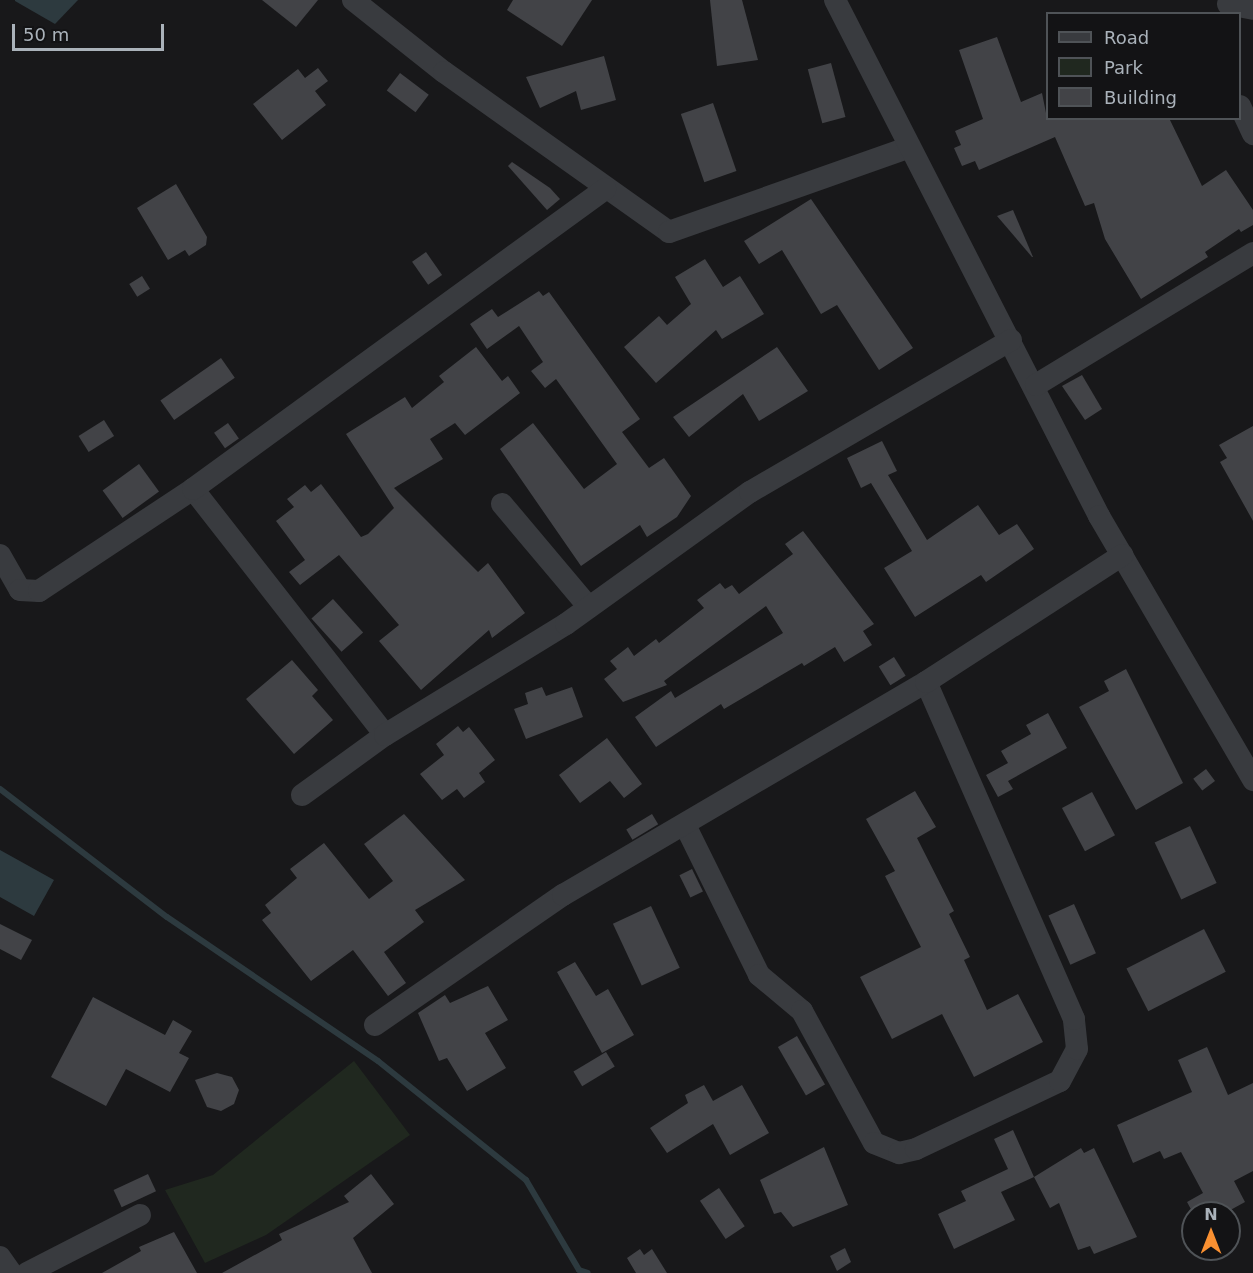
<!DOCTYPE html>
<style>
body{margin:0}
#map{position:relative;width:1253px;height:1273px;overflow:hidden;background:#18181a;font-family:"DejaVu Sans",sans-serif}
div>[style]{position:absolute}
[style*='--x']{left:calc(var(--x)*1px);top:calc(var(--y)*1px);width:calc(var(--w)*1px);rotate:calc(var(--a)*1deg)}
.green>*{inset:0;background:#20281f}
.water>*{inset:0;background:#2d3a3f}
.stream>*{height:6px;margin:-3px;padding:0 3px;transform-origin:3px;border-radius:3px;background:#2d3a3f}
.building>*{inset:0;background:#424347;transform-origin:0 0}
.minor>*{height:22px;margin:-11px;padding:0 11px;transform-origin:11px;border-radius:11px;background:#393b3f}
span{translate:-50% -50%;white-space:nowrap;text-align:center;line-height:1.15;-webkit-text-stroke:6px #131315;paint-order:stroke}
.legend{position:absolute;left:1046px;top:12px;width:195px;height:108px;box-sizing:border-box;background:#131315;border:2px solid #4f5357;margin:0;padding:8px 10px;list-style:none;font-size:18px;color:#aab2ba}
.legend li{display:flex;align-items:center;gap:12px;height:30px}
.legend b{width:30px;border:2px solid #4f5357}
.north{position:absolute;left:1181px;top:1201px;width:60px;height:60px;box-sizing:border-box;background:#131315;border:2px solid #4f5357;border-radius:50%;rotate:0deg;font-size:16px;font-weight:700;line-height:24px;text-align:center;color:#aab2ba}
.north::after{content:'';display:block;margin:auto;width:21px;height:27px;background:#f99031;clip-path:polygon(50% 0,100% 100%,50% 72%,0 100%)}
.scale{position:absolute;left:12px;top:24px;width:152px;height:27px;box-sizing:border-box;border:3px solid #aab2ba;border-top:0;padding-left:8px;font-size:18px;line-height:21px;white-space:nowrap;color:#aab2ba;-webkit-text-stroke:4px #131315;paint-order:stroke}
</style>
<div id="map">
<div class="green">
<i style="clip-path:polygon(354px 1061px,410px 1135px,266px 1235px,205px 1263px,165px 1190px,213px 1175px)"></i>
</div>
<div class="water">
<i style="clip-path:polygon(78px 0,55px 24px,15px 1px,15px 0)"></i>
<i style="clip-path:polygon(0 850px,54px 880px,34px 916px,0 897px)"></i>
</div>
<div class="stream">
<i style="--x:0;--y:789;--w:210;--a:37.5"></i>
<i style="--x:167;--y:917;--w:255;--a:34.3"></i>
<i style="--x:378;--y:1061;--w:190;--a:38.8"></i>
<i style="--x:526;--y:1180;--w:104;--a:59.5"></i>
<i style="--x:579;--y:1270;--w:9;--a:18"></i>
</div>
<div class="building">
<i style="clip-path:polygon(262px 0,318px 0,296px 27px)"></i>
<i style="clip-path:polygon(513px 0,592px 0,562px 46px,507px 10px)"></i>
<i style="clip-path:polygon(710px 0,742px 0,758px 60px,717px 66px)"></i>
<i style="clip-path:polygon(997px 37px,1021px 102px,1042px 93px,1047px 118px,1169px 118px,1202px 186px,1226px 170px,1253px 210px,1253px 225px,1241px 232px,1239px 229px,1205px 252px,1208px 257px,1141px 299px,1105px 239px,1094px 203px,1085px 206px,1055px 137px,979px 170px,975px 161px,962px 166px,954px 148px,961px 145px,955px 131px,983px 119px,959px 50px)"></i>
<i style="clip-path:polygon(604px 56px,616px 100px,581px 110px,576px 91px,540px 108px,526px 77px)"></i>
<i style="left:831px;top:63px;width:56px;height:24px;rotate:75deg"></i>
<i style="clip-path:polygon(318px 68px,328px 81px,315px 91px,326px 105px,282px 140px,253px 104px,298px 69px,305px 78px)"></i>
<i style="left:400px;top:73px;width:36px;height:22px;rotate:37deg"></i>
<i style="left:713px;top:103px;width:72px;height:34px;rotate:71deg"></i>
<i style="clip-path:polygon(512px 162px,550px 188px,560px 199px,547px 210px,508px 166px)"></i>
<i style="clip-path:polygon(176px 184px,207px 237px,206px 245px,189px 256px,185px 250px,168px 260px,137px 208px)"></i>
<i style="clip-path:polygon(811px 199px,913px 348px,879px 370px,837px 305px,821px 314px,782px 250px,759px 264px,744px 241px)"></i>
<i style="clip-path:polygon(1013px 210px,1033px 257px,1032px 257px,997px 216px)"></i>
<i style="left:426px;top:252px;width:28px;height:17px;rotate:55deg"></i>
<i style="clip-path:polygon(705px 259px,723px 287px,740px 276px,764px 314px,722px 339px,716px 330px,656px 383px,624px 347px,659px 316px,667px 325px,691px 304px,675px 277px)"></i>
<i style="left:142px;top:276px;width:15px;height:15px;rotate:58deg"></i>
<i style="clip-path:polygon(539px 291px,543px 296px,549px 292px,640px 419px,622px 432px,649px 468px,664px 458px,691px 496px,677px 517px,647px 537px,640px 525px,581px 566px,500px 449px,533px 423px,584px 489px,617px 464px,556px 379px,545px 388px,531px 371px,543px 362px,519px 326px,487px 349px,470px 324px,492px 309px,498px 317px)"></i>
<i style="clip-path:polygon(476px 347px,502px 381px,508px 376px,520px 393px,465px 435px,455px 423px,430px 439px,443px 459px,394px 488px,478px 572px,488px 563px,525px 613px,492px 638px,489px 630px,421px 690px,379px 641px,399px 625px,339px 555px,300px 585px,289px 572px,305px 560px,276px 521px,294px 507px,287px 499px,305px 485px,311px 492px,321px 484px,361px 537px,368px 534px,394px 508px,346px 434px,405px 397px,412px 408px,444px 382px,439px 376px)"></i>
<i style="clip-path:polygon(777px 347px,808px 391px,759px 421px,743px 394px,689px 437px,673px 417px)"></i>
<i style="left:221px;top:358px;width:24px;height:74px;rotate:55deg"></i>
<i style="clip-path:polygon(1082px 375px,1102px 409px,1085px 420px,1062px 386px)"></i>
<i style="left:104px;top:420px;width:19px;height:30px;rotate:58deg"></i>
<i style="left:228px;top:423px;width:19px;height:17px;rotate:55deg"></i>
<i style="clip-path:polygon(1253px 426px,1253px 521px,1220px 462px,1227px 458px,1219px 445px)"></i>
<i style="clip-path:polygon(882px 441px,897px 471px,888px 475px,927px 540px,978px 505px,999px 535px,1017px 524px,1034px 549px,986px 582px,981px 575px,915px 617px,884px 568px,912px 551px,871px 483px,861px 488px,847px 458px)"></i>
<i style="left:139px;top:464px;width:34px;height:45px;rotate:54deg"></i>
<i style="clip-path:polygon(803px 531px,874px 624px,863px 631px,872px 645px,844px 662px,835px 647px,804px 666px,802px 663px,724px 709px,721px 704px,656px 747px,635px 717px,671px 691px,675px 698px,783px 633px,766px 606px,664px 681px,667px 685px,623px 702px,604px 679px,617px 669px,610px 661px,628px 647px,634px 656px,656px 639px,659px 643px,704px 608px,697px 600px,720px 583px,725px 589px,732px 585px,739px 594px,793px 554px,785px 544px)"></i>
<i style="left:333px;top:599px;width:45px;height:29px;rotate:48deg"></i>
<i style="left:894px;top:657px;width:22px;height:18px;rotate:58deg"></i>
<i style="clip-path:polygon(292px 660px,318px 690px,312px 696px,333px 720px,294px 754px,246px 699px)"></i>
<i style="clip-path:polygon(1126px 669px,1183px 783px,1136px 810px,1079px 707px,1109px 691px,1104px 681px)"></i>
<i style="clip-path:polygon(542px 687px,546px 696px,572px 687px,583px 717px,526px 739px,514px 709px,528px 704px,525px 693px)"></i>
<i style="clip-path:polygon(1048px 713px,1067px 748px,1008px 781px,1013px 789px,998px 797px,986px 775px,1008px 763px,1001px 751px,1031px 734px,1026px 725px)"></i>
<i style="clip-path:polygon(458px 726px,463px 732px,469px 727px,495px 760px,479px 773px,485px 782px,464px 798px,457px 789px,442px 800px,420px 774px,444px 755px,436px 744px)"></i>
<i style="clip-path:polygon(607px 738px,642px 784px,624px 798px,610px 781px,580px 803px,559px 775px)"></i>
<i style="left:1206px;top:769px;width:15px;height:16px;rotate:53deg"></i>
<i style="clip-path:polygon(915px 791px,936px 827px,917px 838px,954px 911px,949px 914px,970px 957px,964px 960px,987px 1010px,1018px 994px,1043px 1042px,974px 1077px,942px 1014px,892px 1039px,860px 977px,921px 947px,885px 876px,895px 871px,866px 819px)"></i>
<i style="left:1092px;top:792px;width:49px;height:34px;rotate:62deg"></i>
<i style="clip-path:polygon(404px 814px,465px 880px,415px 910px,424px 922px,384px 952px,406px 983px,388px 996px,353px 950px,311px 981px,262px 920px,271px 913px,265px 905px,297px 878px,290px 869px,324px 843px,369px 899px,393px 881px,364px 844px)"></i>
<i style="left:652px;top:814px;width:12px;height:30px;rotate:59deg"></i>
<i style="left:1190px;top:826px;width:63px;height:39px;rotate:65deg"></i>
<i style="left:692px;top:869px;width:25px;height:14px;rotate:64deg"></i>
<i style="left:1074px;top:904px;width:54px;height:28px;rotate:66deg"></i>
<i style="left:651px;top:906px;width:68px;height:42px;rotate:65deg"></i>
<i style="clip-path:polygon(0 924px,32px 940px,21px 960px,0 949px)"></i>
<i style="left:1204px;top:929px;width:48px;height:87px;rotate:63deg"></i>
<i style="clip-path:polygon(575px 962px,596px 996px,608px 989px,634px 1035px,602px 1053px,557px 972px)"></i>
<i style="clip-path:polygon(488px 986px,508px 1020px,485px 1033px,506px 1068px,467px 1091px,447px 1058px,439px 1061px,418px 1013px,445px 995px,450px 1003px)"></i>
<i style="clip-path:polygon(93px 997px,165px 1035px,173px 1020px,192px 1031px,179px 1053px,189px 1058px,170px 1092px,126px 1069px,106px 1106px,51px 1077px)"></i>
<i style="left:797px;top:1036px;width:56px;height:22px;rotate:60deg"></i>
<i style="clip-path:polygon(1207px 1047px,1228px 1095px,1253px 1083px,1253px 1171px,1234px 1181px,1245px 1202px,1225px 1213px,1193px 1213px,1187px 1202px,1203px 1193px,1181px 1152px,1164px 1159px,1160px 1151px,1133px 1163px,1117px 1125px,1192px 1092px,1178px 1060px)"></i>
<i style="left:606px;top:1052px;width:17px;height:38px;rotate:59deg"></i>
<i style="clip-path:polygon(217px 1073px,232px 1077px,239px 1090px,234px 1104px,221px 1111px,207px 1107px,195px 1080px)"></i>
<i style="clip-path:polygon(704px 1085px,713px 1101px,742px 1085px,769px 1133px,730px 1155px,713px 1124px,667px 1153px,650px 1128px,688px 1103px,685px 1095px)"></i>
<i style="clip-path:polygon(1013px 1130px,1034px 1177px,1001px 1192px,1015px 1220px,954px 1249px,938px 1214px,966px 1201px,961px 1191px,1008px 1169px,994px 1139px)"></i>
<i style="clip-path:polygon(824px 1147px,848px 1205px,793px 1227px,781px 1212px,774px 1214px,760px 1180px)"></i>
<i style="clip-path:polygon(1081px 1148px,1084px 1153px,1094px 1148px,1137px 1237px,1094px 1254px,1090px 1246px,1078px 1250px,1059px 1203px,1050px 1208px,1034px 1177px)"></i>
<i style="left:148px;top:1174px;width:19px;height:38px;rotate:65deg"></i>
<i style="clip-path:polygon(371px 1174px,394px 1204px,353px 1238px,372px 1273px,222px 1273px,282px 1240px,279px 1234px,349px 1202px,344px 1196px)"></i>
<i style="left:719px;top:1188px;width:46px;height:23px;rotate:56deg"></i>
<i style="clip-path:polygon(174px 1232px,197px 1273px,102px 1273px,141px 1251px,139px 1247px)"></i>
<i style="clip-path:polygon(845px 1248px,851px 1262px,837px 1271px,830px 1256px)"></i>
<i style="clip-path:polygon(640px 1249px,644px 1255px,652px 1249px,667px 1273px,636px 1273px,627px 1258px)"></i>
</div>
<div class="minor">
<i style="--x:353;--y:0;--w:116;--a:38.4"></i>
<i style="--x:444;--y:72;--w:276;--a:35.4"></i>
<i style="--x:669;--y:232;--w:253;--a:-19.4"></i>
<i style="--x:835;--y:0;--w:580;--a:62.9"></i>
<i style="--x:1099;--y:516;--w:306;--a:59.7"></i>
<i style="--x:1228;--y:4;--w:25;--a:11"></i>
<i style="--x:1240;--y:106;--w:31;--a:65"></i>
<i style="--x:1036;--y:385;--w:254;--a:-31.3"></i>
<i style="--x:193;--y:489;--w:312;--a:52"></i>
<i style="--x:502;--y:504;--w:132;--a:49.9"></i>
<i style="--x:0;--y:555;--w:40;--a:60.3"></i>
<i style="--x:20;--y:590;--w:19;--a:3"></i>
<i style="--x:39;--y:591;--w:185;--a:-33.5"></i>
<i style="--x:193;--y:489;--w:510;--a:-36.06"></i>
<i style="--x:302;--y:795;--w:102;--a:-35.9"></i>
<i style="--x:385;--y:735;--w:212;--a:-31.5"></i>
<i style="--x:566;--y:624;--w:226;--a:-35.7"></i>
<i style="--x:750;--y:492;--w:302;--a:-30.2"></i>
<i style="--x:686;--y:827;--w:165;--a:63.7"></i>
<i style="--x:759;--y:975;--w:56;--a:39.9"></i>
<i style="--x:802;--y:1011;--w:150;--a:61.4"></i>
<i style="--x:874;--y:1143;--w:27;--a:22"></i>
<i style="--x:899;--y:1153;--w:17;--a:-13"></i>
<i style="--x:916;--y:1149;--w:159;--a:-25.3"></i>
<i style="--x:1060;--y:1081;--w:36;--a:-62"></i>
<i style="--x:1077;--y:1049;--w:30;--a:-96"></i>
<i style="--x:1074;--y:1019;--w:368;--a:-113.7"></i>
<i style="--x:375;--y:1025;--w:229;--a:-34.7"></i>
<i style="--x:563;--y:895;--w:421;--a:-30.4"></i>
<i style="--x:926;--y:682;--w:234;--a:-32.9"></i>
<i style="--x:0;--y:1257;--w:19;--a:55"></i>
<i style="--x:27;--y:1273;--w:127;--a:-27.2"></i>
</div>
<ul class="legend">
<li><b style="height:8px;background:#393b3f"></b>Road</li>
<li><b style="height:16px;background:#20281f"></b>Park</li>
<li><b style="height:16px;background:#424347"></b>Building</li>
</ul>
<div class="north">N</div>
<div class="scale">50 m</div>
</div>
